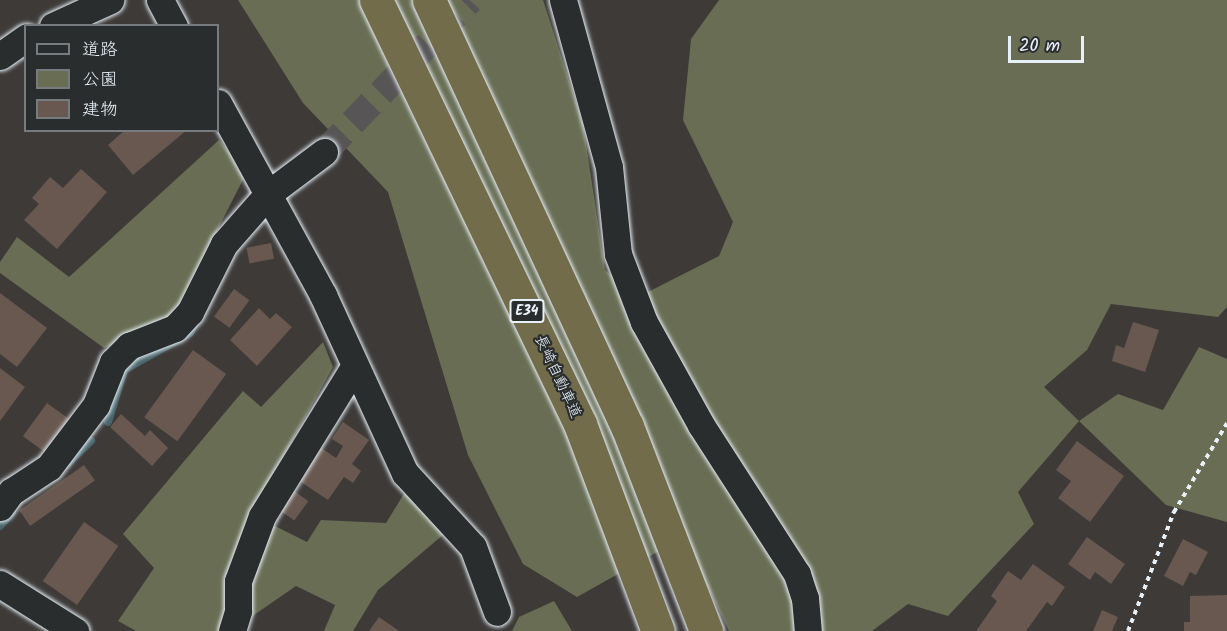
<!DOCTYPE html>
<meta charset="utf-8">
<style>
body{margin:0}
#map{position:relative;width:1227px;height:631px;overflow:hidden;background:#3d3a38;font-family:Kalam,"Klee One",sans-serif}
div>[style]{position:absolute}
[style*='--x']{left:calc(var(--x)*1px);top:calc(var(--y)*1px);width:calc(var(--w)*1px);rotate:calc(var(--a)*1deg)}
.green>*{inset:0;background:#686d53}
.stream>*{height:8px;margin:-4px;padding:0 4px;transform-origin:4px;border-radius:4px;background:#47646a}
.building>*{inset:0;background:#68584f;transform-origin:0 0}
.minor-tunnel>*{height:27px;margin-top:-13.5px;transform-origin:0;background:repeating-linear-gradient(90deg,#575555 0 27px,transparent 0 41px)}
.path>*{height:4px;margin-top:-2px;transform-origin:0;background:repeating-linear-gradient(90deg,#e8f1f8 0 4.5px,transparent 0 9px)}
.roads{filter:drop-shadow(0 0 2px #e8f1f8) drop-shadow(0 0 2px #e8f1f8)}
.minor>*{height:27px;margin:-13.5px;padding:0 13.5px;transform-origin:13.5px;border-radius:13.5px;background:#2a2d2e}
.motorway>*{height:33px;margin:-16.5px;padding:0 16.5px;transform-origin:16.5px;border-radius:16.5px;background:#726c4b}
span{translate:-50% -50%;white-space:nowrap;text-align:center;line-height:1.15;-webkit-text-stroke:4.5px #2a2d2e;paint-order:stroke}
.shield-label span{padding:2px 4px;background:#2a2d2e;border:2px solid;border-radius:4px;-webkit-text-stroke-width:0}
.shield-label{font-size:14px;color:#e8f1f8;font-weight:700}
.street-label{font-size:15px;color:#e8f1f8}
.legend{position:absolute;left:24px;top:24px;width:195px;height:108px;box-sizing:border-box;background:#2a2d2e;border:2px solid #767b7f;margin:0;padding:8px 10px;list-style:none;font-size:18px;color:#e8f1f8}
.legend li{display:flex;align-items:center;gap:12px;height:30px}
.legend b{width:30px;border:2px solid #767b7f}
.scale{position:absolute;left:1008px;top:36px;width:76px;height:27px;box-sizing:border-box;border:3px solid #e8f1f8;border-top:0;padding-left:8px;font-size:18px;line-height:21px;white-space:nowrap;color:#e8f1f8;-webkit-text-stroke:4px #2a2d2e;paint-order:stroke}
</style>
<div id="map">
<div class="green">
<i style="clip-path:polygon(238px 0,543px 0,583px 124px,605px 270px,638px 297px,719px 256px,733px 222px,683px 120px,691px 39px,719px 0,1227px 0,1227px 307px,1218px 317px,1111px 304px,1087px 350px,1044px 387px,1079px 421px,1118px 394px,1163px 410px,1199px 347px,1227px 359px,1227px 522px,1166px 505px,1079px 421px,1018px 492px,1034px 524px,948px 616px,908px 604px,872px 631px,729px 631px,684px 537px,577px 597px,523px 564px,468px 455px,388px 192px,303px 103px)"></i>
<i style="clip-path:polygon(219px 140px,246px 174px,172px 318px,104px 348px,0 273px,0 262px,17px 237px,69px 277px)"></i>
<i style="clip-path:polygon(323px 342px,333px 367px,251px 514px,307px 542px,321px 520px,386px 523px,410px 484px,444px 534px,378px 590px,353px 631px,324px 631px,335px 605px,296px 586px,231px 631px,136px 631px,118px 621px,154px 568px,123px 534px,243px 391px,261px 407px)"></i>
<i style="clip-path:polygon(554px 601px,572px 631px,512px 631px,519px 617px)"></i>
</div>
<div class="stream">
<i style="--x:108;--y:422;--w:54;--a:-72.9"></i>
<i style="--x:124;--y:370;--w:76;--a:-29.3"></i>
<i style="--x:190;--y:333;--w:11;--a:-63"></i>
<i style="--x:66;--y:465;--w:35;--a:-44"></i>
<i style="--x:0;--y:526;--w:18;--a:-49"></i>
</div>
<div class="building">
<i style="clip-path:polygon(125px 130px,187px 130px,133px 175px,108px 145px)"></i>
<i style="clip-path:polygon(81px 169px,107px 192px,57px 249px,24px 220px,39px 204px,32px 198px,50px 177px,63px 188px)"></i>
<i style="left:271px;top:243px;width:16px;height:25px;rotate:79deg"></i>
<i style="left:234px;top:289px;width:19px;height:34px;rotate:36deg"></i>
<i style="clip-path:polygon(0 293px,47px 328px,17px 367px,0 354px)"></i>
<i style="clip-path:polygon(259px 308px,270px 319px,276px 313px,292px 327px,257px 366px,230px 340px)"></i>
<i style="clip-path:polygon(1133px 322px,1159px 330px,1145px 372px,1112px 361px,1116px 345px,1124px 348px)"></i>
<i style="left:193px;top:350px;width:41px;height:83px;rotate:36deg"></i>
<i style="clip-path:polygon(0 368px,25px 387px,0 421px)"></i>
<i style="left:47px;top:403px;width:29px;height:41px;rotate:36deg"></i>
<i style="clip-path:polygon(121px 414px,145px 436px,150px 430px,168px 448px,152px 466px,110px 427px)"></i>
<i style="clip-path:polygon(343px 422px,369px 440px,352px 464px,361px 471px,353px 483px,344px 477px,328px 500px,298px 480px,320px 447px,336px 458px,343px 446px,332px 439px)"></i>
<i style="clip-path:polygon(1077px 441px,1124px 476px,1090px 522px,1058px 498px,1071px 481px,1056px 470px)"></i>
<i style="left:84px;top:465px;width:19px;height:79px;rotate:55deg"></i>
<i style="left:293px;top:490px;width:19px;height:24px;rotate:36deg"></i>
<i style="left:84px;top:522px;width:42px;height:72px;rotate:35deg"></i>
<i style="clip-path:polygon(1087px 537px,1125px 564px,1111px 584px,1095px 572px,1090px 580px,1068px 564px)"></i>
<i style="clip-path:polygon(1183px 539px,1208px 552px,1196px 575px,1190px 572px,1183px 586px,1164px 576px)"></i>
<i style="clip-path:polygon(1033px 564px,1065px 587px,1052px 606px,1047px 602px,1026px 631px,976px 631px,997px 601px,991px 596px,1008px 571px,1021px 580px)"></i>
<i style="clip-path:polygon(1227px 595px,1227px 631px,1184px 631px,1184px 622px,1190px 622px,1190px 596px)"></i>
<i style="clip-path:polygon(1102px 610px,1118px 617px,1112px 631px,1093px 631px)"></i>
<i style="clip-path:polygon(379px 617px,399px 631px,369px 631px)"></i>
</div>
<div class="minor-tunnel">
<i style="--x:324;--y:152;--w:211;--a:-46.2"></i>
</div>
<div class="path">
<i style="--x:1128;--y:631;--w:128;--a:-68.9"></i>
<i style="--x:1174;--y:512;--w:104;--a:-59.2"></i>
</div>
<div class="roads">
<div class="minor">
<i style="--x:160;--y:0;--w:30;--a:62"></i>
<i style="--x:563;--y:0;--w:173;--a:74.6"></i>
<i style="--x:609;--y:167;--w:87;--a:84.1"></i>
<i style="--x:618;--y:254;--w:73;--a:69.1"></i>
<i style="--x:644;--y:322;--w:118;--a:61"></i>
<i style="--x:701;--y:425;--w:177;--a:57.2"></i>
<i style="--x:797;--y:574;--w:25;--a:72"></i>
<i style="--x:805;--y:598;--w:33;--a:85"></i>
<i style="--x:53;--y:26;--w:63;--a:-24.5"></i>
<i style="--x:0;--y:56;--w:32;--a:-35"></i>
<i style="--x:218;--y:103;--w:219;--a:61.3"></i>
<i style="--x:323;--y:295;--w:196;--a:65.3"></i>
<i style="--x:405;--y:473;--w:100;--a:47.4"></i>
<i style="--x:473;--y:547;--w:69;--a:69.7"></i>
<i style="--x:0;--y:507;--w:19;--a:-54"></i>
<i style="--x:11;--y:492;--w:45;--a:-33.3"></i>
<i style="--x:49;--y:467;--w:78;--a:-52.8"></i>
<i style="--x:96;--y:405;--w:46;--a:-68.4"></i>
<i style="--x:113;--y:362;--w:23;--a:-45"></i>
<i style="--x:129;--y:346;--w:49;--a:-21.4"></i>
<i style="--x:175;--y:328;--w:22;--a:-47"></i>
<i style="--x:190;--y:312;--w:76;--a:-63.4"></i>
<i style="--x:224;--y:244;--w:67;--a:-48.7"></i>
<i style="--x:268;--y:194;--w:70;--a:-36.9"></i>
<i style="--x:0;--y:584;--w:89;--a:32.1"></i>
<i style="--x:232;--y:631;--w:21;--a:-73"></i>
<i style="--x:238;--y:611;--w:30;--a:-90"></i>
<i style="--x:238;--y:581;--w:69;--a:-69.7"></i>
<i style="--x:262;--y:516;--w:175;--a:-58.3"></i>
</div>
<div class="motorway">
<i style="--x:376;--y:0;--w:471;--a:64.3"></i>
<i style="--x:580;--y:424;--w:221;--a:69.4"></i>
<i style="--x:429;--y:0;--w:470;--a:65.1"></i>
<i style="--x:627;--y:426;--w:220;--a:68.9"></i>
</div>
</div>
<div class="shield-label">
<span style="left:527px;top:311px">E34</span>
</div>
<div class="street-label">
<span style="left:557px;top:377px;rotate:65deg">長崎自動車道</span>
</div>
<ul class="legend">
<li><b style="height:8px;background:#2a2d2e"></b>道路</li>
<li><b style="height:16px;background:#686d53"></b>公園</li>
<li><b style="height:16px;background:#68584f"></b>建物</li>
</ul>
<div class="scale">20 m</div>
</div>
